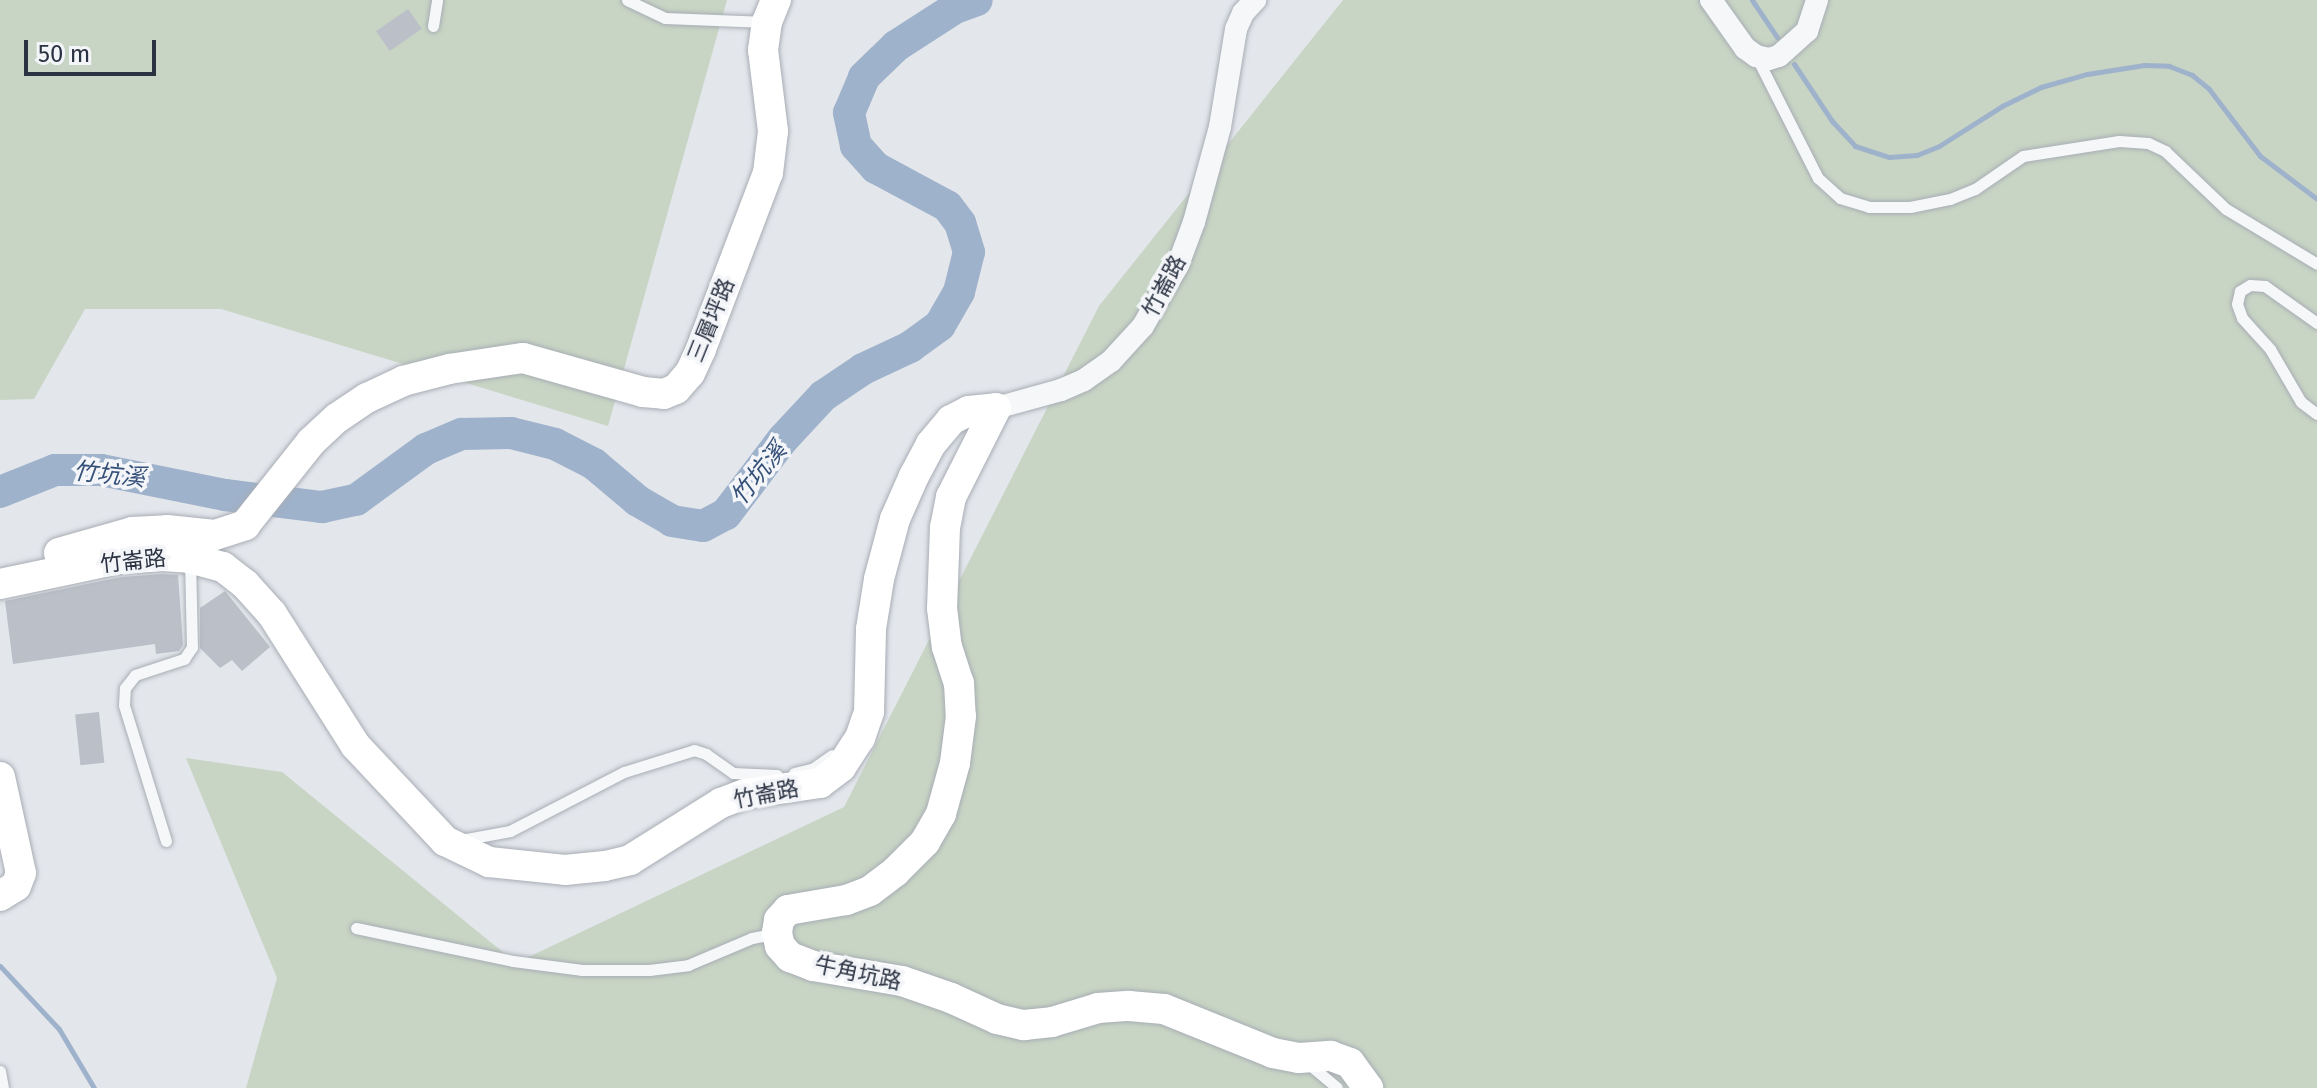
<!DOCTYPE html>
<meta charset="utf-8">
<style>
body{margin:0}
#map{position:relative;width:2317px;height:1088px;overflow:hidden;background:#e3e6eb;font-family:"Fira Sans","Noto Sans TC",sans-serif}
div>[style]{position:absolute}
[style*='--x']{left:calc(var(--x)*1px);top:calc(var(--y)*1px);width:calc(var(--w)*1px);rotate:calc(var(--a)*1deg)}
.green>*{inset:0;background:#c8d5c4}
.stream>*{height:5px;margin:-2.5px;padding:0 2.5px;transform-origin:2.5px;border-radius:2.5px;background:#9fb2cb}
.river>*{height:32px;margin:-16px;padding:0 16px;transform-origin:16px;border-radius:16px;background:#9fb2cb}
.building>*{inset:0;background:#babfc8;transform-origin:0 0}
.roads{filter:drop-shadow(0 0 2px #a8adb5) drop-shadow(0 0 2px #a8adb5)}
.lane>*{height:11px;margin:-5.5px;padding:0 5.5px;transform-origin:5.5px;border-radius:5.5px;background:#f6f7f9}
.street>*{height:22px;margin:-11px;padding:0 11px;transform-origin:11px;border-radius:11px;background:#f6f7f9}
.secondary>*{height:30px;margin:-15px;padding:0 15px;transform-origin:15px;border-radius:15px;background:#fff}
span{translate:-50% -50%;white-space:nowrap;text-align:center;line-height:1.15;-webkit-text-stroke:7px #f3f5f8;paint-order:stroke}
.street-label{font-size:22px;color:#2b3343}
.water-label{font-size:24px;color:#355078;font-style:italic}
.scale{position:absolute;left:24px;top:40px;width:132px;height:36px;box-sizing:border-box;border:4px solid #2b3343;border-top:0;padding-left:10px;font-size:24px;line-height:28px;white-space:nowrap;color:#2b3343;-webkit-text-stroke:6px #f3f5f8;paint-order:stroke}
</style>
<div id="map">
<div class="green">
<i style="clip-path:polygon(0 0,727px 0,608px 426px,221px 309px,85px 309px,34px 399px,0 400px)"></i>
<i style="clip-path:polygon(1343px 0,2317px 0,2317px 1088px,246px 1088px,277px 978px,186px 758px,282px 772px,516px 963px,844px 807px,1099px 306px)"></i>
</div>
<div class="stream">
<i style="--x:1752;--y:0;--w:45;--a:56"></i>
<i style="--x:1794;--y:64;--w:69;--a:56.3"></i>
<i style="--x:1832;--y:121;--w:34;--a:47"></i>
<i style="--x:1855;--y:146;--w:36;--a:18"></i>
<i style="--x:1889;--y:157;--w:28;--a:-4"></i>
<i style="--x:1917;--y:155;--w:24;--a:-22"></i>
<i style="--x:1939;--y:146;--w:75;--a:-32.4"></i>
<i style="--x:2002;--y:106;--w:43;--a:-26"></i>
<i style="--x:2041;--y:87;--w:48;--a:-15.8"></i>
<i style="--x:2087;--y:74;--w:58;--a:-9"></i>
<i style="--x:2144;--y:65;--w:25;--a:2"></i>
<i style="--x:2169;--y:66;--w:25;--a:21"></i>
<i style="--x:2192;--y:75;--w:22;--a:39"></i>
<i style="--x:2209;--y:89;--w:84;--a:52.7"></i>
<i style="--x:2260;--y:156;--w:71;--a:37"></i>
<i style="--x:0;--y:966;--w:86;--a:46.9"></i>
<i style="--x:59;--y:1029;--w:69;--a:59.3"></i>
</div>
<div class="river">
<i style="--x:0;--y:492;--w:59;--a:-21.8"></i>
<i style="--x:55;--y:470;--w:46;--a:0"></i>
<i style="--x:101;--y:470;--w:126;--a:11.4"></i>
<i style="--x:225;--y:495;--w:98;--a:7.1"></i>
<i style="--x:322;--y:507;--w:35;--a:-12"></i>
<i style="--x:356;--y:500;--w:87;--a:-36.1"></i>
<i style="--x:426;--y:449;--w:39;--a:-23"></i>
<i style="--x:462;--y:434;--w:49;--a:-1.2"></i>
<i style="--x:511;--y:433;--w:45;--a:14"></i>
<i style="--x:555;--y:444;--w:44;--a:27.1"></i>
<i style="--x:594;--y:464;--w:57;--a:40.1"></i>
<i style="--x:638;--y:501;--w:39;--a:30"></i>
<i style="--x:672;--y:521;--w:31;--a:9"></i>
<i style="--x:703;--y:526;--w:26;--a:-28"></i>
<i style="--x:726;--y:514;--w:94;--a:-52.8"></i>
<i style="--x:783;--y:439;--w:59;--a:-47.1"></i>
<i style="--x:823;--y:396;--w:48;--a:-34"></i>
<i style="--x:863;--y:369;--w:52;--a:-25.1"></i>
<i style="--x:910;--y:347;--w:37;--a:-36"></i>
<i style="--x:940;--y:325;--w:38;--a:-60"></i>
<i style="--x:959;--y:292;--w:41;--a:-76"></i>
<i style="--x:969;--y:252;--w:30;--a:-107"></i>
<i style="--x:960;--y:223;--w:21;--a:-127"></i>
<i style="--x:947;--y:206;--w:81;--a:-151.8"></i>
<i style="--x:876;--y:168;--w:30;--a:-132"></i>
<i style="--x:856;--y:146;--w:34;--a:-102"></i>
<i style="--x:849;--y:113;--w:39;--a:-67"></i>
<i style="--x:864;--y:77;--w:45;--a:-44.1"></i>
<i style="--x:896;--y:46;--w:70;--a:-32.8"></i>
<i style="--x:955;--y:8;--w:23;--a:-20"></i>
</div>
<div class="building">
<i style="left:408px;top:9px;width:24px;height:39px;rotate:55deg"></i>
<i style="clip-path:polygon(163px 574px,178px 575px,183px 645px,179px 651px,156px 654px,155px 644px,13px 664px,5px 601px,121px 577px)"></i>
<i style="clip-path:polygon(225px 591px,270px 647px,242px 671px,232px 660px,220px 668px,200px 648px,200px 608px)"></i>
<i style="left:99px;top:712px;width:51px;height:24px;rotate:84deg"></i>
</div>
<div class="roads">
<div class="lane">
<i style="--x:627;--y:0;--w:42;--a:25.3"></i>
<i style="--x:665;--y:18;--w:101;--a:2.3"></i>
<i style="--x:433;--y:26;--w:26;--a:-81"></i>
<i style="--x:1756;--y:56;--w:137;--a:63.1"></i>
<i style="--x:1818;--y:178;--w:30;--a:42"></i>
<i style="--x:1840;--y:198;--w:30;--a:17"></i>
<i style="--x:1869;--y:207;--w:41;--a:0"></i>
<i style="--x:1910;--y:207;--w:41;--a:-11.3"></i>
<i style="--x:1950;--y:199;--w:27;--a:-22"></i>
<i style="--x:1975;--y:189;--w:58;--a:-34.5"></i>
<i style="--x:2023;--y:156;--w:97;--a:-8.9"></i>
<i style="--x:2119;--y:141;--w:29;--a:4"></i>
<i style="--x:2148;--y:143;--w:19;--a:25"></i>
<i style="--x:2165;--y:151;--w:84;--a:43.6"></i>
<i style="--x:2226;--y:209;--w:106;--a:31.1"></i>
<i style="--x:2317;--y:323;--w:64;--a:-144.6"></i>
<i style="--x:2265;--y:286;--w:15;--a:-176"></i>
<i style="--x:2250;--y:285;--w:12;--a:149"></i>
<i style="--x:2240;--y:291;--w:13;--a:103"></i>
<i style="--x:2237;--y:304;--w:15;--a:70"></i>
<i style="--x:2242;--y:318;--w:42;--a:47.9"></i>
<i style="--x:2270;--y:349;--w:61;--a:59.7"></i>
<i style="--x:2301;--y:402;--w:20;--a:37"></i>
<i style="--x:794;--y:773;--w:18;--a:-13"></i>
<i style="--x:812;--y:769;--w:24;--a:-35"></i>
<i style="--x:461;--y:840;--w:50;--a:-10.4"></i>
<i style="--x:510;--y:831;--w:128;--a:-27.4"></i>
<i style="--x:624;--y:772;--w:73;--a:-17.4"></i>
<i style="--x:694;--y:750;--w:13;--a:18"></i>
<i style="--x:706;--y:754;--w:33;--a:35"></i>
<i style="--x:733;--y:773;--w:44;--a:2.6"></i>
<i style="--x:166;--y:841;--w:142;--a:-107.2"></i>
<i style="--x:124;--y:705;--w:17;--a:-87"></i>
<i style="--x:125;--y:688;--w:16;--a:-52"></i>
<i style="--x:135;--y:675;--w:52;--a:-18.1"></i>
<i style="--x:184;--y:659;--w:14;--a:-56"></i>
<i style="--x:192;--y:647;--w:85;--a:-91.3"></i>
<i style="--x:356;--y:928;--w:160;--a:11.9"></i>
<i style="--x:513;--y:961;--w:70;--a:7.4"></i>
<i style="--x:582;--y:970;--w:67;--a:0"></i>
<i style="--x:649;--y:970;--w:39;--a:-7"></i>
<i style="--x:688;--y:965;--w:69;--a:-22.9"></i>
<i style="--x:752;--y:938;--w:25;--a:-11"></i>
<i style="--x:1310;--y:1065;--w:35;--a:40"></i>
<i style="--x:0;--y:1071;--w:17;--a:80"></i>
</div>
<div class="street">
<i style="--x:1711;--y:0;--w:59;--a:54.7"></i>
<i style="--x:1745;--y:48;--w:14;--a:36"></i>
<i style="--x:1756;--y:56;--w:13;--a:13"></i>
<i style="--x:1769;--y:59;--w:10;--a:-17"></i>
<i style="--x:1779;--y:56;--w:38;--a:-42"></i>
<i style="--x:1807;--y:31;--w:33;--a:-72"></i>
<i style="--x:996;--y:408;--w:67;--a:-15.5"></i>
<i style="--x:1061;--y:390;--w:25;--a:-23"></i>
<i style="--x:1084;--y:380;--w:33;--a:-35"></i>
<i style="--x:1111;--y:361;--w:47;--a:-47.6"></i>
<i style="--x:1143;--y:326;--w:70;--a:-60.2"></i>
<i style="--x:1178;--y:265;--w:46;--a:-69.6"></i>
<i style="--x:1194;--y:222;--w:98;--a:-74.7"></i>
<i style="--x:1220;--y:127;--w:99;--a:-80.7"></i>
<i style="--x:1236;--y:29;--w:17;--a:-66"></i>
<i style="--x:1243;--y:13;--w:18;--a:-47"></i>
</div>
<div class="secondary">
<i style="--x:996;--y:408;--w:100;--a:116.8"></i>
<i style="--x:951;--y:497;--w:31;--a:101"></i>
<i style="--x:945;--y:527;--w:81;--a:92.1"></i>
<i style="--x:942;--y:608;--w:39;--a:83"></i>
<i style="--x:947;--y:647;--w:38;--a:72"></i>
<i style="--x:959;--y:683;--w:33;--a:87"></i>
<i style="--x:961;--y:716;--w:47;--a:97.3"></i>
<i style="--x:955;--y:763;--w:53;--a:105.4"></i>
<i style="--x:941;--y:814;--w:32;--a:120"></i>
<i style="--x:925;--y:842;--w:42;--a:135"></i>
<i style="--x:895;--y:872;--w:31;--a:143"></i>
<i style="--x:870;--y:891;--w:26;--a:159"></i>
<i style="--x:846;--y:900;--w:59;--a:170.2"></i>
<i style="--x:788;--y:910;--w:13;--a:132"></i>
<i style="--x:779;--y:920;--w:13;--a:99"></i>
<i style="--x:777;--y:933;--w:13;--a:77"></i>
<i style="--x:780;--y:946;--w:15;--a:48"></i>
<i style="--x:790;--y:957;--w:25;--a:21"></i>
<i style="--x:813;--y:966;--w:90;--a:9.6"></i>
<i style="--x:902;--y:981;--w:52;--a:19.1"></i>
<i style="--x:951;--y:998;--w:51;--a:24.5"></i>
<i style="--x:997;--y:1019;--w:28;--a:13"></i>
<i style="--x:1024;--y:1025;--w:28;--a:-6"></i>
<i style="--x:1052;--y:1022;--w:48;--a:-16.9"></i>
<i style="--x:1098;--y:1008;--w:31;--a:-4"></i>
<i style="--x:1129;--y:1006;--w:35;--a:5"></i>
<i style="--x:1164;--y:1009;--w:118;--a:22"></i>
<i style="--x:1273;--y:1053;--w:26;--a:11"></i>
<i style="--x:1299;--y:1058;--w:32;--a:-4"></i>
<i style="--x:1331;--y:1056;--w:20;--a:20"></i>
<i style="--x:1350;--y:1063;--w:31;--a:54"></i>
<i style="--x:59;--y:553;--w:76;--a:-16"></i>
<i style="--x:132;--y:532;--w:35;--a:-3"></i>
<i style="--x:167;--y:530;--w:48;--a:5.9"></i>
<i style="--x:215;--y:535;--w:32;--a:-18"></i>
<i style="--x:245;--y:525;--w:106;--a:-51.5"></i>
<i style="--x:311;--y:442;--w:35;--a:-43"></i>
<i style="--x:337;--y:418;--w:36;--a:-34"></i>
<i style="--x:367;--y:398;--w:40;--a:-25"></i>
<i style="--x:403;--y:381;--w:48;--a:-14.6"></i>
<i style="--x:449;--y:369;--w:75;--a:-8.5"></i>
<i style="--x:523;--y:358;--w:125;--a:15.8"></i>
<i style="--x:643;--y:392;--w:21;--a:5"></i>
<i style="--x:664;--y:394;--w:13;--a:-23"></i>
<i style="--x:676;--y:389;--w:21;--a:-49"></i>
<i style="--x:690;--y:373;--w:26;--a:-65"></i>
<i style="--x:701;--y:349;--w:188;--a:-69.2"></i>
<i style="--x:768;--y:173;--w:42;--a:-83.2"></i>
<i style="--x:773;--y:131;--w:82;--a:-97"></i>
<i style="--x:763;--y:50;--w:28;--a:-82"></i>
<i style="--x:767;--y:22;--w:24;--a:-68"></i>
<i style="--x:0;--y:584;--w:122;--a:-11.9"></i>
<i style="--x:119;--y:559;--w:44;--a:-3.9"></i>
<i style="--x:163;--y:556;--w:26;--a:4"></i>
<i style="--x:189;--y:558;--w:35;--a:15"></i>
<i style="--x:223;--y:567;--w:28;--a:38"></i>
<i style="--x:245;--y:584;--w:40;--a:48"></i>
<i style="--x:272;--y:614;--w:155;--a:57.6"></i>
<i style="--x:355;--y:745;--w:132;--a:46.8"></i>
<i style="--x:445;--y:841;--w:49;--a:25.5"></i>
<i style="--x:489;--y:862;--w:76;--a:6"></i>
<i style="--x:565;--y:870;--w:40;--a:-5.7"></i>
<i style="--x:605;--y:866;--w:26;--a:-13"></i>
<i style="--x:630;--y:860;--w:107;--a:-32.1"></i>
<i style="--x:721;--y:803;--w:26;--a:-21"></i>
<i style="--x:745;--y:794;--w:76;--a:-8.3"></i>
<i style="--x:820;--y:783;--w:26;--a:-37"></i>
<i style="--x:841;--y:767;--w:35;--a:-57"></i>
<i style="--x:860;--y:738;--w:28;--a:-71"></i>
<i style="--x:869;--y:712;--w:83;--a:-88.6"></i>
<i style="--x:871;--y:629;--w:51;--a:-80.9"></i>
<i style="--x:879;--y:579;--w:62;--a:-75.1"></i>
<i style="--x:895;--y:519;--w:47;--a:-66.2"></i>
<i style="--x:914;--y:476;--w:36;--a:-62"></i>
<i style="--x:931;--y:444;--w:31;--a:-50"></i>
<i style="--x:951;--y:420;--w:20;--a:-27"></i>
<i style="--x:969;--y:411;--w:27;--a:-6"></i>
<i style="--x:0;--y:777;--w:98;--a:77.7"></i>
<i style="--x:21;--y:873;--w:14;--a:111"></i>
<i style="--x:16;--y:886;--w:19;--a:148"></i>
</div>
</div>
<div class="street-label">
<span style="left:1164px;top:286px;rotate:-62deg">竹崙路</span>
<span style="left:711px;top:320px;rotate:-68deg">三層坪路</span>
<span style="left:133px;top:561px;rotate:-6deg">竹崙路</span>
<span style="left:766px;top:794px;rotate:-11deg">竹崙路</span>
<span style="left:858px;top:973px;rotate:12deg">牛角坑路</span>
</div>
<div class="water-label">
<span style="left:759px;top:474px;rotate:-51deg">竹坑溪</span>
<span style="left:109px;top:475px;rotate:6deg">竹坑溪</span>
</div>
<div class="scale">50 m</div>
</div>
